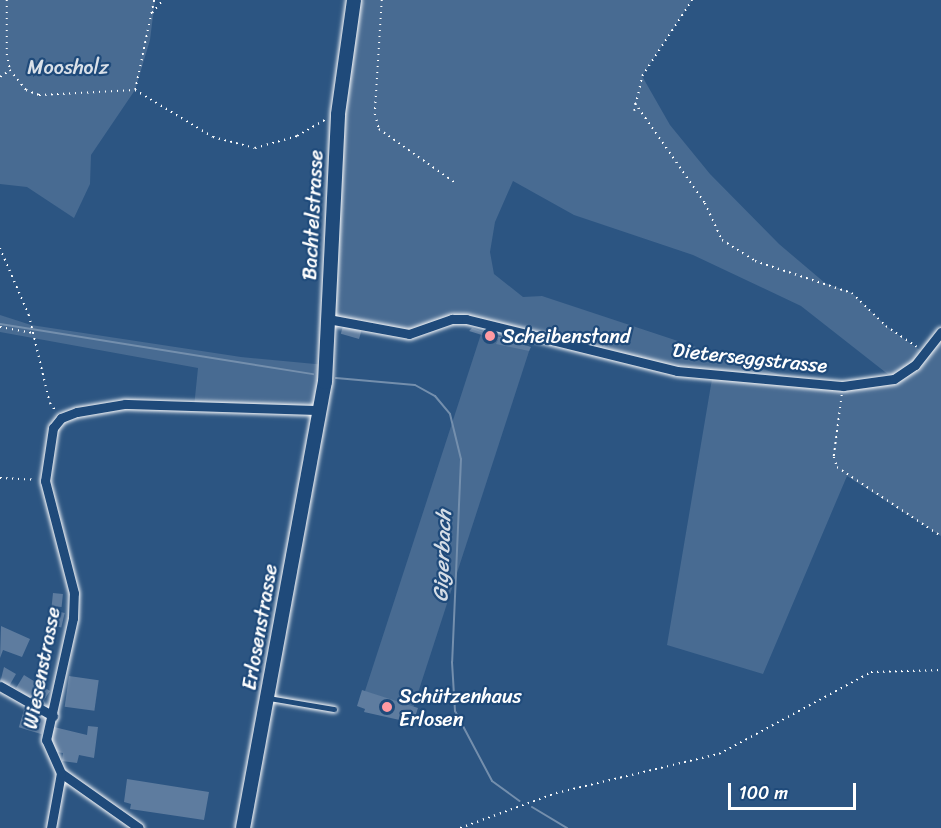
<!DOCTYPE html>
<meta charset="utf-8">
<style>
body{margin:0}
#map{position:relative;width:941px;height:828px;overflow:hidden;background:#2c5582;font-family:Sriracha,sans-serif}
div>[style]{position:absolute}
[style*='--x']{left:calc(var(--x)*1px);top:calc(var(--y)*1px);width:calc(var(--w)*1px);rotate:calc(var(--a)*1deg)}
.green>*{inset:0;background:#486b92;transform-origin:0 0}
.stream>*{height:2px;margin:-1px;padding:0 1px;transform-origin:1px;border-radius:1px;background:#748fad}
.building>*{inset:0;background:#5e7c9f;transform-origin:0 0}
.path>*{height:1.5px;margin-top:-0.75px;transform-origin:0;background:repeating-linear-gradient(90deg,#fff 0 1.5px,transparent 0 6px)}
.roads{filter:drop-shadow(0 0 2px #fff) drop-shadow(0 0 2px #fff)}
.lane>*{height:4.5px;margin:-2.25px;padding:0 2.25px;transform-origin:2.25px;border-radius:2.25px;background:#1f4a7a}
.street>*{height:9px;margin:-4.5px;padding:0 4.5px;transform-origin:4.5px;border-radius:4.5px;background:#1f4a7a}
.secondary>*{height:14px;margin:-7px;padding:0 7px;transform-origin:7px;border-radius:7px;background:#1f4a7a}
.dots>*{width:16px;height:16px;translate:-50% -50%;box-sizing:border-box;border:3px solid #1f4a7a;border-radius:50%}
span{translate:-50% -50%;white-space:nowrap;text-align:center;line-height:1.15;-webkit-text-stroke:4.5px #1f4a7a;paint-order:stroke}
.park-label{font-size:20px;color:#dae1e9}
.street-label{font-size:20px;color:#fff}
.poi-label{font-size:20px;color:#fff}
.left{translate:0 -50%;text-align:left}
.water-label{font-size:21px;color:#d5dde6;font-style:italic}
.scale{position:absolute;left:728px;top:783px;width:128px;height:27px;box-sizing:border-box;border:3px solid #fff;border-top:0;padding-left:8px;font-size:18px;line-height:21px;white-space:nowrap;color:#fff;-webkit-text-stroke:4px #1f4a7a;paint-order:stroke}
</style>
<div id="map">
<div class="green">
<i style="clip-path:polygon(0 0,155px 0,150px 40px,135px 90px,91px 155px,90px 184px,74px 218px,27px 187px,0 184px)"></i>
<i style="clip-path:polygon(evenodd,354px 0,692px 0,642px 76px,670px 125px,710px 174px,779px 244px,825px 283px,852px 293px,886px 326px,924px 353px,941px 332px,941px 536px,847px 476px,763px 674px,667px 645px,713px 373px,677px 371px,466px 319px,409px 334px,328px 319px,354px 0,513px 181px,574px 215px,693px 255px,801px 306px,894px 379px,843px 386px,790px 378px,542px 296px,523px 297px,494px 274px,490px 252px,495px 222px,513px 181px)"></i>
<i style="clip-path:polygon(0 315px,31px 325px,241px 357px,326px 365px,319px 410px,194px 407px,198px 368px,0 332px)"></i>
<i style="left:481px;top:334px;width:51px;height:376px;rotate:18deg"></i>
</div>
<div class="stream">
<i style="--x:0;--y:324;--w:317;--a:9.1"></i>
<i style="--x:336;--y:378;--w:79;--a:5.1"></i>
<i style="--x:415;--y:385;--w:23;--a:29"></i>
<i style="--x:435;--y:396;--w:23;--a:50"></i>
<i style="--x:450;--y:414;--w:46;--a:76.3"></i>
<i style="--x:461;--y:459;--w:203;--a:92.5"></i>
<i style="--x:452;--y:662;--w:49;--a:86.5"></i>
<i style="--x:455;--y:711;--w:79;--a:62.1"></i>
<i style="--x:492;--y:781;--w:34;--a:36"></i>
<i style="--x:532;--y:807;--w:41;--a:31"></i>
</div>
<div class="building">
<i style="left:343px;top:326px;width:19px;height:8px;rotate:16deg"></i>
<i style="clip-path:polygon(472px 328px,531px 347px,529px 351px,496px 344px,498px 340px,469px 331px)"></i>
<i style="left:53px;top:593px;width:10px;height:13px;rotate:6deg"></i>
<i style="left:52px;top:610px;width:13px;height:15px;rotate:13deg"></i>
<i style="clip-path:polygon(1px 626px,30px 639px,22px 657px,3px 650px,0 658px)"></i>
<i style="clip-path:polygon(4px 667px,16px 674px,8px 688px,0 683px)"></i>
<i style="clip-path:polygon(24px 675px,50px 691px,40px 706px,16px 688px)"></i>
<i style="left:69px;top:676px;width:30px;height:31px;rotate:8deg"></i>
<i style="clip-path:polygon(362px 690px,418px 708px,413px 723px,364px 712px,365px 709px,357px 706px)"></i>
<i style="left:24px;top:710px;width:24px;height:18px;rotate:17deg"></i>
<i style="clip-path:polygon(88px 726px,98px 727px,94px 758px,79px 755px,77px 763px,62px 761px,63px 753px,50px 751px,54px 727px,87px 735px)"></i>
<i style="clip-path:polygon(127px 779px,209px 792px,204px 820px,130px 809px,131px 804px,124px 802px)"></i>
</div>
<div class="path">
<i style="--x:7;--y:0;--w:54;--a:90"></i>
<i style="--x:7;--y:54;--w:16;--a:79"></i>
<i style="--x:10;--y:70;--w:26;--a:51"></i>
<i style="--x:26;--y:90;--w:14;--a:21"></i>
<i style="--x:39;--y:95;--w:96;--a:-3"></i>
<i style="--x:135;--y:90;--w:91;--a:31.1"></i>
<i style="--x:213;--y:137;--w:43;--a:14.7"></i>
<i style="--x:255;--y:148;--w:44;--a:-15.9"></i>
<i style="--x:297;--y:136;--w:34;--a:-30"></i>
<i style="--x:382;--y:0;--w:114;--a:93.5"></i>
<i style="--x:375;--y:114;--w:16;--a:75"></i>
<i style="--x:379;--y:129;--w:92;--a:35.2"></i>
<i style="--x:152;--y:13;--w:17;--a:-50"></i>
<i style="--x:0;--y:77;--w:11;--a:-34"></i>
<i style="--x:135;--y:90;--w:92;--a:-78.1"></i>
<i style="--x:635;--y:103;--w:122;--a:55"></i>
<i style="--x:705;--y:203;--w:41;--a:65.3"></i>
<i style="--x:722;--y:240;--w:39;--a:32"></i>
<i style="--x:755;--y:261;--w:102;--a:18.3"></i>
<i style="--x:852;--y:293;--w:47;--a:44.1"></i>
<i style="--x:886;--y:326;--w:37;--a:34"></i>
<i style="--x:634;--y:111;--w:36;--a:-77"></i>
<i style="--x:642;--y:76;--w:91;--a:-56.7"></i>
<i style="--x:0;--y:248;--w:73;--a:66.6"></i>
<i style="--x:29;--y:315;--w:90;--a:76.6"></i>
<i style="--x:50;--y:403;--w:9;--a:54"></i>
<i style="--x:0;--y:327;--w:34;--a:10"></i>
<i style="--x:842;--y:395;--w:63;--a:97.4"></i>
<i style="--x:834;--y:457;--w:10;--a:73"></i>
<i style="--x:837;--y:467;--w:125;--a:33.6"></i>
<i style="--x:0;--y:478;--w:35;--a:3"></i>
<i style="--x:460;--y:828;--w:102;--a:-20"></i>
<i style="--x:556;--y:793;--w:168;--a:-13.5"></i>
<i style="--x:719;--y:754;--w:173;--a:-28.3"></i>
<i style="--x:871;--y:672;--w:70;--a:-1.6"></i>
</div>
<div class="roads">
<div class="lane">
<i style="--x:269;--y:698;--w:66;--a:9.6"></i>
</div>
<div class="street">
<i style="--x:328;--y:319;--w:82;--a:10.5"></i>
<i style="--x:409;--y:334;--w:46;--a:-19.2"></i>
<i style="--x:452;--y:319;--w:14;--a:0"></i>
<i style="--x:466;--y:319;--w:217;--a:13.8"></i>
<i style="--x:677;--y:371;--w:167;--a:5.2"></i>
<i style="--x:843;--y:386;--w:51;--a:-7.8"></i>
<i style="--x:894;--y:379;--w:25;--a:-34"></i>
<i style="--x:915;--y:365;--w:42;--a:-51.8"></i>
<i style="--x:0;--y:686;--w:61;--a:29.5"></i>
<i style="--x:61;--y:773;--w:95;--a:35.2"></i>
<i style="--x:51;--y:828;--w:56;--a:-79.7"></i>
<i style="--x:61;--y:773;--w:36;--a:-114"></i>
<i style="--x:46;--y:740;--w:125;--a:-77.5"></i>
<i style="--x:73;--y:618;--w:25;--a:-88"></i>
<i style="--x:74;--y:593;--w:116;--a:-104.5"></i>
<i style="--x:45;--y:481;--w:54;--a:-81.4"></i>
<i style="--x:53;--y:428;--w:13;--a:-51"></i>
<i style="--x:61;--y:418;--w:17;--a:-21"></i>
<i style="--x:77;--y:412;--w:49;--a:-9.5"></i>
<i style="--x:125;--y:404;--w:194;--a:1.8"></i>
</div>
<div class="secondary">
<i style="--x:243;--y:828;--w:453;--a:-79.6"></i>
<i style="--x:325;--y:382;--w:268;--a:-87.2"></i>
<i style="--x:338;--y:114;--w:115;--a:-82"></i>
</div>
</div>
<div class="dots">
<i style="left:490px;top:336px;background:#ff9aa2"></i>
<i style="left:387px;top:707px;background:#ff9aa2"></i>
</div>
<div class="park-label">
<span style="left:68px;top:67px">Moosholz</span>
</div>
<div class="street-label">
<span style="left:313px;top:215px;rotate:-87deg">Bachtelstrasse</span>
<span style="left:750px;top:358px;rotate:6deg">Dieterseggstrasse</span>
<span style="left:260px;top:627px;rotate:-80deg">Erlosenstrasse</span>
<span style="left:42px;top:668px;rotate:-79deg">Wiesenstrasse</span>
</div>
<div class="poi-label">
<span class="left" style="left:502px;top:336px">Scheibenstand</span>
<span class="left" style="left:399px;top:708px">Schützenhaus<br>Erlosen</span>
</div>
<div class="water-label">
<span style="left:442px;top:556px;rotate:-88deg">Gigerbach</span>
</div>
<div class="scale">100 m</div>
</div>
